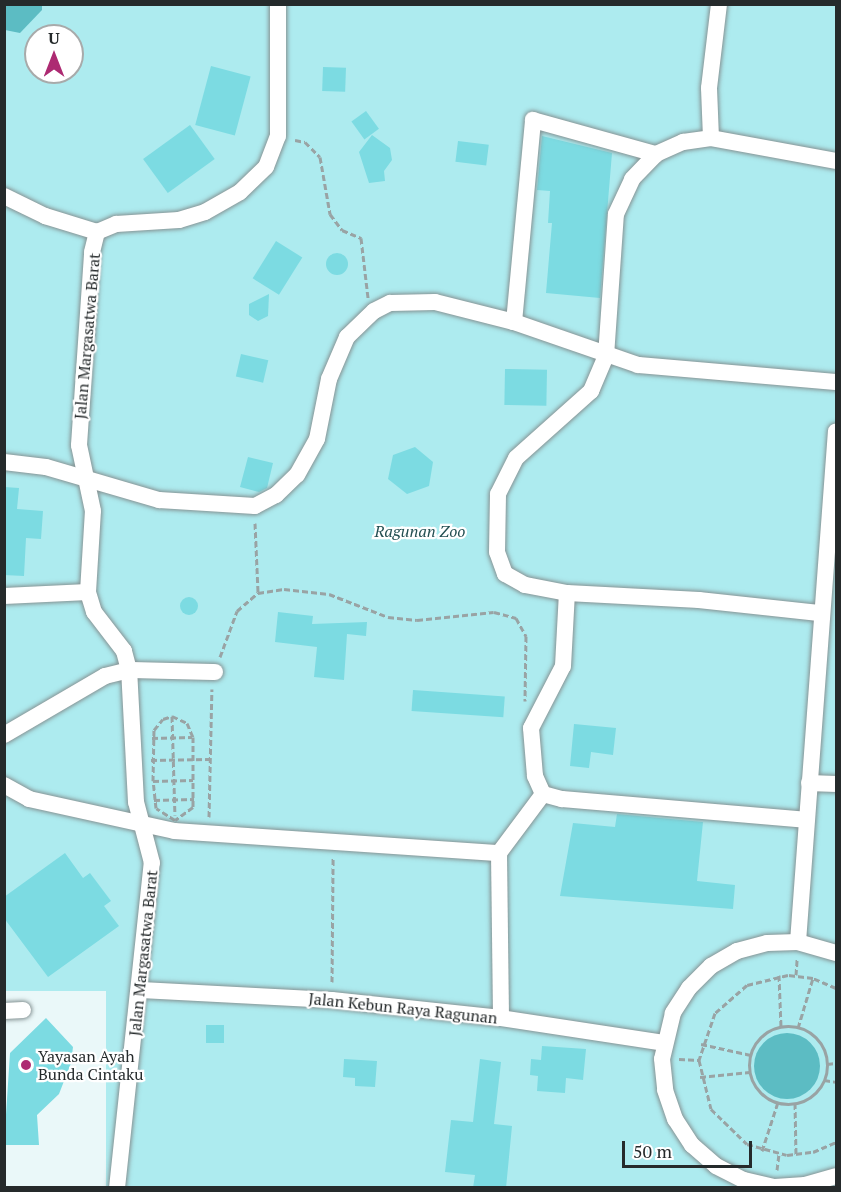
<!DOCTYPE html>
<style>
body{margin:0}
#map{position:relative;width:841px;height:1192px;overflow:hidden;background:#eaf8f9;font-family:"PT Serif",serif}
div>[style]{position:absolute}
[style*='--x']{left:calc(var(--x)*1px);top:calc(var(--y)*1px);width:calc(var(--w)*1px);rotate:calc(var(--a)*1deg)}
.green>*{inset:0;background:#adebef}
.water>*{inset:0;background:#5cbcc3}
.round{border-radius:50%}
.building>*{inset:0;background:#7cdbe2;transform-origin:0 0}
.path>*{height:3px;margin-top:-1.5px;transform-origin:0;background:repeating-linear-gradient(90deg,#99a3a4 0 6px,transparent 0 9px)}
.path>.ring{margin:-1.5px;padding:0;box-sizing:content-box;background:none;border:3px solid #99a3a4;border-radius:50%}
.roads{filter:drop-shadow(0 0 2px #869394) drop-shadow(0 0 2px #869394)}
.minor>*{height:16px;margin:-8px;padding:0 8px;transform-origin:8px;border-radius:8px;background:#fff}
.dots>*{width:16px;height:16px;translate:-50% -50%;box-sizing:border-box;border:3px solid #fff;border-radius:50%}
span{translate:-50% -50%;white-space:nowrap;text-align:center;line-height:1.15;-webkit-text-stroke:4.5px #fff;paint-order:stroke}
.street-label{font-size:16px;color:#252a2b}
.park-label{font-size:16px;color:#234f52;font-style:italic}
.poi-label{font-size:16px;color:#252a2b}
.left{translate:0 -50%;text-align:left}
.frame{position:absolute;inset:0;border:6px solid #252a2b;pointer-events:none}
.north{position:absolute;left:24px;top:24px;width:60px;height:60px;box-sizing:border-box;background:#fff;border:2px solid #a8aaaa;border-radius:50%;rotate:0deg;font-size:16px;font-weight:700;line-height:24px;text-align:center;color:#252a2b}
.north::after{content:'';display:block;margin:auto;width:21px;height:27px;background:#ad2a72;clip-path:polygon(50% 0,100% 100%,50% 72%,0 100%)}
.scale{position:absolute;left:622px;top:1141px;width:130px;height:27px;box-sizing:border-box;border:3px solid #252a2b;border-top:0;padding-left:8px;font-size:18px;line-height:21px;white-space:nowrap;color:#252a2b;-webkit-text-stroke:4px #fff;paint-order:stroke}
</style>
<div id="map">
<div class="green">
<i style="clip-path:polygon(evenodd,5px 5px,836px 5px,836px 1187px,106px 1187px,106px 991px,5px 991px,5px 5px,36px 36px,72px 36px,72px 72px,36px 72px,36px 36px)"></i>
</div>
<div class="water">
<i style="clip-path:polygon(5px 4px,42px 5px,42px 10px,20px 33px,5px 30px)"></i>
<i class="round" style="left:754px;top:1033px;width:66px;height:66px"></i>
</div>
<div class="building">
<i style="left:211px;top:66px;width:41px;height:61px;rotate:15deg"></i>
<i style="left:323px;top:67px;width:23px;height:24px;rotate:2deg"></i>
<i style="left:366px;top:111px;width:22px;height:18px;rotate:54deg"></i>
<i style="left:190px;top:125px;width:42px;height:58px;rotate:54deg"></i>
<i style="clip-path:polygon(372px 135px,390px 148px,392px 160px,384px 171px,385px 181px,369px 183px,359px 152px)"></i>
<i style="clip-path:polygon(542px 136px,612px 153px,600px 298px,546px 293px,552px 223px,548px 223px,550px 191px,537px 190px)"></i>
<i style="left:458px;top:141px;width:31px;height:21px;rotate:7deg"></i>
<i style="left:276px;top:241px;width:31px;height:44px;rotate:32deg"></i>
<i class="round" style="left:326px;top:253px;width:22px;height:22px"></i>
<i style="clip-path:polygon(269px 294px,268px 316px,258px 321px,249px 315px,249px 304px)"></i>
<i style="left:241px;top:354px;width:28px;height:23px;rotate:13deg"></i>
<i style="left:505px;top:369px;width:42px;height:36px;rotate:1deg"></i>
<i style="clip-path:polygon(415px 447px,433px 462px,429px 486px,407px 494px,388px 479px,393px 455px)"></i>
<i style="clip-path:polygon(248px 457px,273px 463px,267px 488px,259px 492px,240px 487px)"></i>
<i style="clip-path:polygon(4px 487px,19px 488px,17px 509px,43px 511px,41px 539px,26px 538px,24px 576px,4px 575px)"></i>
<i class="round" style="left:180px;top:597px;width:18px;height:18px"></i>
<i style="clip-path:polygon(278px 612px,313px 616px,312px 624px,367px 622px,366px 636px,347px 634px,344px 680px,314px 677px,317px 647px,275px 642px)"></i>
<i style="left:413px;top:690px;width:92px;height:21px;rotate:4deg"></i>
<i style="clip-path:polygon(574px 724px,616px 728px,613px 755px,591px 752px,589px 768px,570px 766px)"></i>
<i style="clip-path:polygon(617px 814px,703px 822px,697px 881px,735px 885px,733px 909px,560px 896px,573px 823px,615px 827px)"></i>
<i style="clip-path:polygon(65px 853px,83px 878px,90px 873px,111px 901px,104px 906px,119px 926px,48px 977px,4px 918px,4px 897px)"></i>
<i style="clip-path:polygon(46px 1018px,73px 1047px,71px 1063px,59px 1094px,37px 1115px,39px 1145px,4px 1145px,10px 1053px)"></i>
<i style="left:206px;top:1025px;width:18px;height:18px"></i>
<i style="clip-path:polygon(542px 1046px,586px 1049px,583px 1080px,566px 1078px,565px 1093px,537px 1091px,538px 1076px,530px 1075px,531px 1059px,541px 1060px)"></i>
<i style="clip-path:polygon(344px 1059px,377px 1061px,375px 1087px,355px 1086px,355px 1078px,343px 1077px)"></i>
<i style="clip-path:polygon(480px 1059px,501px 1062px,494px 1124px,512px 1126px,506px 1188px,473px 1188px,475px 1175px,445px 1172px,451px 1120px,473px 1122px)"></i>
</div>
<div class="path">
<i style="--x:295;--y:140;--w:10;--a:11"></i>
<i style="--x:305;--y:142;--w:21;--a:45"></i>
<i style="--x:320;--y:157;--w:58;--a:80"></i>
<i style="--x:330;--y:214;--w:20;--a:53"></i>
<i style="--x:342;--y:230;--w:21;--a:23"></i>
<i style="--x:361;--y:238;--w:60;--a:83.3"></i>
<i style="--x:255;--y:523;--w:70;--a:87.5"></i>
<i style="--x:220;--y:657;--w:49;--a:-69.7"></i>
<i style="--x:237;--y:611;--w:28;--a:-41"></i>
<i style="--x:258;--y:593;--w:26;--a:-9"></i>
<i style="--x:284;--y:589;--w:45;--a:6.3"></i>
<i style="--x:329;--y:594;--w:63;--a:21.3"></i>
<i style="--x:388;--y:617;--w:29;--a:6"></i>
<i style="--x:417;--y:620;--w:77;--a:-5.9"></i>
<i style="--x:494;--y:612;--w:23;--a:15"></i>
<i style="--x:516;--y:618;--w:21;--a:61"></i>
<i style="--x:526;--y:636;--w:65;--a:90.9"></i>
<i style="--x:172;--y:716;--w:17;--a:25"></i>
<i style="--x:187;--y:723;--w:15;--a:67"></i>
<i style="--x:193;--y:737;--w:70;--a:90"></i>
<i style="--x:193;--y:807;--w:22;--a:144"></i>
<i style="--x:175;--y:820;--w:22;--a:-148"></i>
<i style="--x:156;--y:808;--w:27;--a:-96"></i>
<i style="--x:153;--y:781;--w:51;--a:-88.9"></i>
<i style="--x:154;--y:730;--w:14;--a:-51"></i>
<i style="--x:163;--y:719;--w:9;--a:-18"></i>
<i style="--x:172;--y:716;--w:99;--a:88.3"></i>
<i style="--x:152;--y:738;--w:40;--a:-1.4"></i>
<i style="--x:151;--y:760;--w:58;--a:-1"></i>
<i style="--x:153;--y:781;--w:40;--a:-1.4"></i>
<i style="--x:154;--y:800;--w:40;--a:-1.4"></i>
<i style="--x:209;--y:817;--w:128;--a:-88.7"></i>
<i style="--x:779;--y:975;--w:52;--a:87.8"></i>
<i style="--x:796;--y:975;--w:16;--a:-86"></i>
<i style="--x:332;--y:982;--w:125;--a:-89.5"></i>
<i style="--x:836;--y:988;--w:25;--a:-157"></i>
<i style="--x:813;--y:978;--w:25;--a:-173"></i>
<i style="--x:788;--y:975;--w:42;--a:166.3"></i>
<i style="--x:747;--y:985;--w:43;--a:138.8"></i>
<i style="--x:715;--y:1013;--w:50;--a:108.8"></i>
<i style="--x:699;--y:1060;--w:50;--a:76.2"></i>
<i style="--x:711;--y:1109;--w:50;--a:44.2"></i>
<i style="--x:747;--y:1144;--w:41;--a:15.4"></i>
<i style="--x:787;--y:1155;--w:26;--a:-7"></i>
<i style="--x:813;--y:1152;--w:25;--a:-23"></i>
<i class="ring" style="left:749px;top:1026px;width:75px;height:75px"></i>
<i style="--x:798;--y:1028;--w:52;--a:-73.3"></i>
<i style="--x:701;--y:1044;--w:51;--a:12.4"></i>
<i style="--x:679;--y:1059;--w:20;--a:3"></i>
<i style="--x:827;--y:1064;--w:9;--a:-6"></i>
<i style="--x:700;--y:1077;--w:50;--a:-5.7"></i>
<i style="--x:824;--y:1080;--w:12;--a:9"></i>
<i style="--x:795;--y:1103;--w:52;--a:88.9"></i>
<i style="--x:762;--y:1151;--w:52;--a:-71.9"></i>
<i style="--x:777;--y:1170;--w:16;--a:-83"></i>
</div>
<div class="roads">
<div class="minor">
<i style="--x:711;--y:138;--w:50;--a:-92.3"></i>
<i style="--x:709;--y:88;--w:85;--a:-83.2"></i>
<i style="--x:4;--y:196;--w:46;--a:26"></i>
<i style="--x:45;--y:216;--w:54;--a:17.1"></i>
<i style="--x:514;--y:322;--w:203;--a:-84.6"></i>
<i style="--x:533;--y:120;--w:128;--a:15.5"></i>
<i style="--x:4;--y:462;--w:42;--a:6.8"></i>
<i style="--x:46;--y:467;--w:118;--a:16.3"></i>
<i style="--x:159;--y:500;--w:96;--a:3.6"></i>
<i style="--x:255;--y:506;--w:24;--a:-28"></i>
<i style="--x:276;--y:495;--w:29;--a:-44"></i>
<i style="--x:297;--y:475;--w:41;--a:-60.9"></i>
<i style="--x:317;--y:439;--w:61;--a:-78.7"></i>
<i style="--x:329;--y:379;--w:46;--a:-66.8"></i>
<i style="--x:347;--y:337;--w:37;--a:-44"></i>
<i style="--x:374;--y:311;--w:18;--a:-27"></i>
<i style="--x:390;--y:303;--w:45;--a:-1.3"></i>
<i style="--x:435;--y:302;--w:81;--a:14.2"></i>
<i style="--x:514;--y:322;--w:131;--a:19.1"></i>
<i style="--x:638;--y:365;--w:199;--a:4.9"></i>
<i style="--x:4;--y:596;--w:84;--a:-2.7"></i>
<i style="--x:819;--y:613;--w:121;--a:-173.8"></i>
<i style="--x:699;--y:600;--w:132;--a:-177"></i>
<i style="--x:567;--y:593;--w:43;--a:-169.2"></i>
<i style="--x:525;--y:585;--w:23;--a:-151"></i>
<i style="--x:505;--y:574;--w:23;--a:-110"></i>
<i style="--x:497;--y:552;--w:58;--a:-89"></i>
<i style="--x:498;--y:494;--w:40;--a:-63.4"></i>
<i style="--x:516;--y:458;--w:101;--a:-41.8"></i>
<i style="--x:591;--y:391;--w:38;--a:-67"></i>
<i style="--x:606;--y:356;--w:142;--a:-86"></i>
<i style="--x:616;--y:214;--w:38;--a:-65"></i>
<i style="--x:632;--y:179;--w:35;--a:-46"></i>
<i style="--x:656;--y:154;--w:30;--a:-24"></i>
<i style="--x:683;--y:142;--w:28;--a:-8"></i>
<i style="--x:711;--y:138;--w:127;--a:10.4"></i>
<i style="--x:4;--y:735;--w:117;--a:-30.3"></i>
<i style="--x:105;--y:676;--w:25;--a:-14"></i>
<i style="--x:129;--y:670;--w:86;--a:1.3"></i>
<i style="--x:809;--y:783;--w:27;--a:2"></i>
<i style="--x:4;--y:785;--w:29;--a:29"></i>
<i style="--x:29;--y:799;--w:149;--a:12.4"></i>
<i style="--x:175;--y:831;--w:325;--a:3.9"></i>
<i style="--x:499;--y:853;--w:74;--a:-53.3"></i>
<i style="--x:543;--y:794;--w:20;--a:15"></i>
<i style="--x:562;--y:799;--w:244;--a:4.9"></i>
<i style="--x:543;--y:794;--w:20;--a:-114"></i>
<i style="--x:535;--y:776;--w:48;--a:-94.8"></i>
<i style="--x:531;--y:728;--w:70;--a:-62.7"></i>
<i style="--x:563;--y:666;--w:73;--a:-86.9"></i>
<i style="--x:499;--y:853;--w:165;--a:89.3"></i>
<i style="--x:798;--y:942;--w:512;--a:-85.75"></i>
<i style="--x:836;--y:953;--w:40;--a:-164"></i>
<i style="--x:798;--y:942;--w:31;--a:178"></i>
<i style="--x:767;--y:943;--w:31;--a:165"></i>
<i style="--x:737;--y:951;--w:30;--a:150"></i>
<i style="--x:711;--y:966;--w:31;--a:135"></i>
<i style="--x:689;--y:988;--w:30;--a:123"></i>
<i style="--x:673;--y:1013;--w:47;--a:103.4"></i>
<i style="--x:662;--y:1059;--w:31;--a:84"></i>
<i style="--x:665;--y:1090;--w:31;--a:71"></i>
<i style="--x:675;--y:1119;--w:31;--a:57"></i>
<i style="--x:692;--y:1145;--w:32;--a:41"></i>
<i style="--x:716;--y:1166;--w:31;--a:27"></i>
<i style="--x:744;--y:1180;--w:32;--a:13"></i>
<i style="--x:775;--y:1187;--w:30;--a:-4"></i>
<i style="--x:805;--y:1185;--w:32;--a:-16"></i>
<i style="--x:141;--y:990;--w:191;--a:3"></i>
<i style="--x:332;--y:1000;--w:170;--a:6.1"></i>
<i style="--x:501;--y:1018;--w:165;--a:8.7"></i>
<i style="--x:4;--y:1011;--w:19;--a:-3"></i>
<i style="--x:117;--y:1188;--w:327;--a:-83.9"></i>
<i style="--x:152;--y:863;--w:63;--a:-104.7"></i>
<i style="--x:136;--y:802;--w:132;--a:-93"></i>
<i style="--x:129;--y:670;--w:20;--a:-105"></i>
<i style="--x:124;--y:651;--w:49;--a:-127.6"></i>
<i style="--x:94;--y:612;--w:21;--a:-107"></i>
<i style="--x:88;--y:592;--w:81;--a:-86.5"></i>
<i style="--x:93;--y:511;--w:67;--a:-102"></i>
<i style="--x:79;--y:445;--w:193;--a:-86.1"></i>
<i style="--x:92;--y:252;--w:21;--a:-76"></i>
<i style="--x:97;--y:232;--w:21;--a:-23"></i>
<i style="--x:116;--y:224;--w:63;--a:-3.6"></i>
<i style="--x:179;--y:220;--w:27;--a:-17"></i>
<i style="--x:205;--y:212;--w:40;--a:-29.7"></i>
<i style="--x:240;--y:192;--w:36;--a:-44"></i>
<i style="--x:266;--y:167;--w:33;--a:-69"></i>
<i style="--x:278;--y:136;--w:132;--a:-90"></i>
</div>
</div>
<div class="dots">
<i style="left:26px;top:1065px;background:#ad2a72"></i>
</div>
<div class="street-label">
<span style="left:87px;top:336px;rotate:-85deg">Jalan Margasatwa Barat</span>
<span style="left:143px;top:953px;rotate:-84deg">Jalan Margasatwa Barat</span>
<span style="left:403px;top:1008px;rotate:6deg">Jalan Kebun Raya Ragunan</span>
</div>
<div class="park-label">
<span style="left:420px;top:531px">Ragunan Zoo</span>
</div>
<div class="poi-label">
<span class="left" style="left:38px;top:1065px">Yayasan Ayah<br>Bunda Cintaku</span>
</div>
<div class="frame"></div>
<div class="north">U</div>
<div class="scale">50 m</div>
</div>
